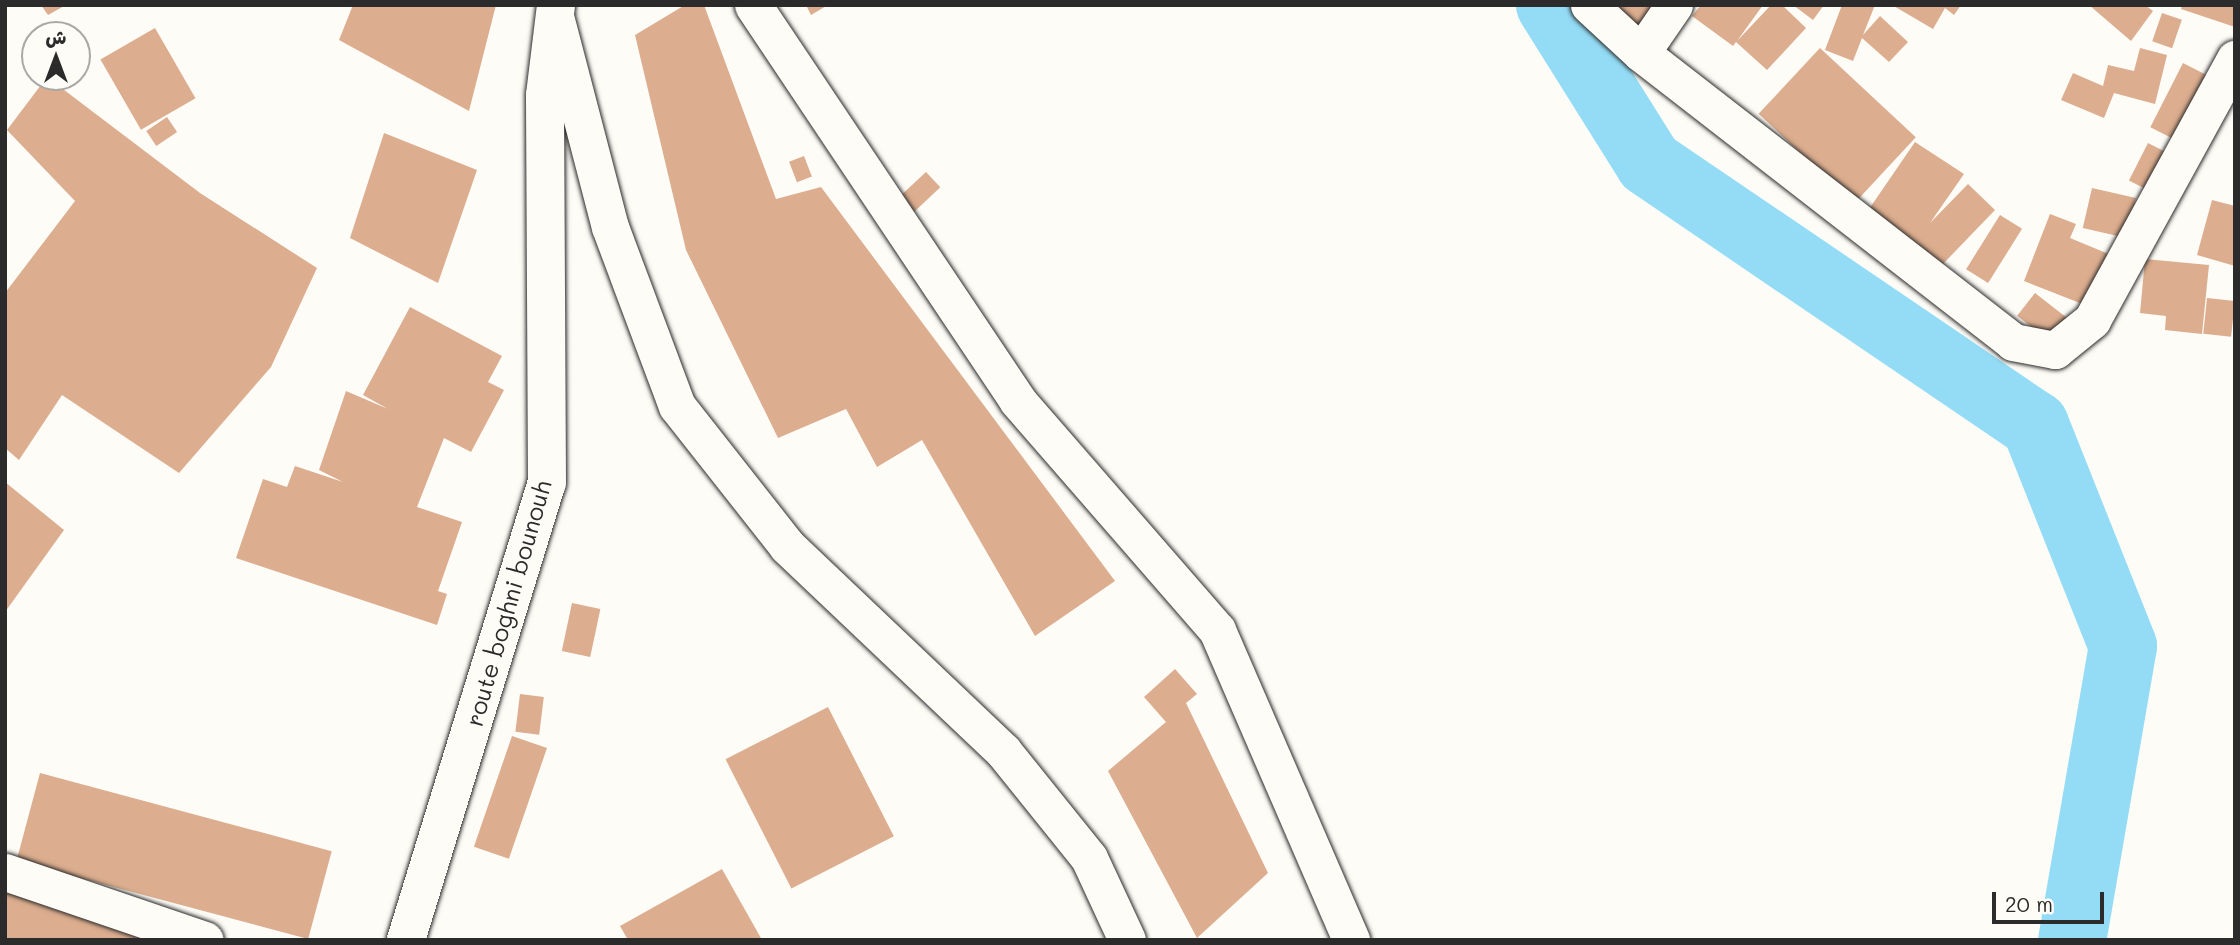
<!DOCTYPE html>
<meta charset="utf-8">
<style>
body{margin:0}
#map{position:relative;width:2240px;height:945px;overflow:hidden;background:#fdfcf7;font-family:Mali,"Playpen Sans Arabic",sans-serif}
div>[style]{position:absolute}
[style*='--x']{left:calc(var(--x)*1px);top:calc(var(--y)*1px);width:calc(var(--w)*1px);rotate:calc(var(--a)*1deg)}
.river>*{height:68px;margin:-34px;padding:0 34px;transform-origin:34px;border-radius:34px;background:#94dcf6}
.building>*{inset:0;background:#dcad8e;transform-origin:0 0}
.roads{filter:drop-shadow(0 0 2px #2b2b2b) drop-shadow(0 0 2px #2b2b2b)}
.street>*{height:37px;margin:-18.5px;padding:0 18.5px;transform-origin:18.5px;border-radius:18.5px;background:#fdfcf7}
.secondary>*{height:38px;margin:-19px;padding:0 19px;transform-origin:19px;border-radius:19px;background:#fdfcf7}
span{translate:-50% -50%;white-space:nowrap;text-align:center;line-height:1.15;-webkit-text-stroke:5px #fdfcf7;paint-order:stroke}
.street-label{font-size:24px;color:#2b2b2b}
.frame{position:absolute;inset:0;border:7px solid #2b2b2b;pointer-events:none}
.north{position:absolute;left:21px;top:21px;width:70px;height:70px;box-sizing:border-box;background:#fdfcf7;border:2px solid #a9a8a5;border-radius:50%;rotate:0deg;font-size:19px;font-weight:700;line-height:28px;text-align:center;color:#2b2b2b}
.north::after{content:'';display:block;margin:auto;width:24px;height:32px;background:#2b2b2b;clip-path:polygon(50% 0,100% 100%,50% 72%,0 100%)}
.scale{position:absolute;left:1992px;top:892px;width:112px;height:32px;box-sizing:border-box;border:4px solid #2b2b2b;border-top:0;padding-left:9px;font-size:21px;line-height:24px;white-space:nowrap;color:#2b2b2b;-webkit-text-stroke:5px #fdfcf7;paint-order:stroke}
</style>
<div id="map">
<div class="river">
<i style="--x:1550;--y:5;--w:186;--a:57.9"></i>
<i style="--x:1649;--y:163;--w:467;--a:34.2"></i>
<i style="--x:2035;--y:425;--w:238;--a:68.3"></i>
<i style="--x:2123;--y:646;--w:298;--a:99.8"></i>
</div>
<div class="building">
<i style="clip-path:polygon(41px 5px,66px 5px,48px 15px)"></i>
<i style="clip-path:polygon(353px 5px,496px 5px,469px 111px,339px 40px)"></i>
<i style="clip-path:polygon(685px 5px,704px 5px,776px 199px,821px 187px,1115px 581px,1035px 636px,922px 440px,877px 467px,846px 409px,778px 438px,686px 250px,635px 35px)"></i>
<i style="clip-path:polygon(806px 5px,828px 5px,811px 15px)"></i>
<i style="clip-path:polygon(1619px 5px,1657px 5px,1640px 28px,1615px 10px)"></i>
<i style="clip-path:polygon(1701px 5px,1763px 5px,1737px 41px,1771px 5px,1782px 5px,1806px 28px,1767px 70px,1736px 42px,1733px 46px,1692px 16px)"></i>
<i style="clip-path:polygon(1793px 5px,1824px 5px,1813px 20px)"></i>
<i style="clip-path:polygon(1842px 5px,1875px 5px,1863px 35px,1880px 16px,1908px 42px,1889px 62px,1862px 38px,1853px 61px,1825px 50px)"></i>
<i style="clip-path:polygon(1892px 5px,1961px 5px,1954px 15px,1945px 8px,1933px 29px)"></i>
<i style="clip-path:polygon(2089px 5px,2145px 5px,2153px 11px,2131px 41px)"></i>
<i style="clip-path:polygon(2182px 5px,2235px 5px,2235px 27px,2181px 9px)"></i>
<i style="left:2162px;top:13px;width:21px;height:30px;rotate:19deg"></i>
<i style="left:155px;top:28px;width:81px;height:63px;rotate:60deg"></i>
<i style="left:1820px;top:48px;width:131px;height:90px;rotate:43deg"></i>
<i style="clip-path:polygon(2140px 48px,2167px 55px,2155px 104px,2114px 93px,2104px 118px,2061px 100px,2073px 73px,2103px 86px,2108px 65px,2134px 71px)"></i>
<i style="left:2183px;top:63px;width:34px;height:72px;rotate:27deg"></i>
<i style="clip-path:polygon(47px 77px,200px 193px,317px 268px,271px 367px,179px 473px,62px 395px,19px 460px,5px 448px,5px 293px,75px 201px,7px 130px)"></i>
<i style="left:167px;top:117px;width:18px;height:25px;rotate:56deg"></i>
<i style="clip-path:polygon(384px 133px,477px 170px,438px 283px,350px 238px)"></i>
<i style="clip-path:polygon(1915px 142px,1964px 174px,1930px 223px,1968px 184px,1995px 210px,1942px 265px,1867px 212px)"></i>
<i style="left:2148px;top:143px;width:33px;height:42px;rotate:27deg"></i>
<i style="left:804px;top:156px;width:22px;height:16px;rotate:69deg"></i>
<i style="left:926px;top:172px;width:21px;height:40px;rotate:47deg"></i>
<i style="left:2092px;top:188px;width:45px;height:41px;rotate:13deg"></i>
<i style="clip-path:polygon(2212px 200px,2235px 206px,2235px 266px,2197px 255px)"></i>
<i style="clip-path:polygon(2050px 214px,2076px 224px,2070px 238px,2111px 255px,2090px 307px,2024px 281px)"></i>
<i style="left:2000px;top:215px;width:26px;height:64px;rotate:32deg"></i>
<i style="clip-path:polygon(2145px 259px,2209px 265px,2202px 334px,2165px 330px,2166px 316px,2140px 313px)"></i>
<i style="left:2035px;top:293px;width:44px;height:29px;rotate:38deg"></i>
<i style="left:2207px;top:298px;width:28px;height:36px;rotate:6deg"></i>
<i style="clip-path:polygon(410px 307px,502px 356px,488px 382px,504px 390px,471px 452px,444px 438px,417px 507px,462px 522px,438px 591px,447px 594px,437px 625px,236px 558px,263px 479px,287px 487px,295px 466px,343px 482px,319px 470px,346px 391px,388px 409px,363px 395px)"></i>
<i style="clip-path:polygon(5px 482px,64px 530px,5px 612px)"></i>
<i style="left:572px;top:603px;width:29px;height:49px;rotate:12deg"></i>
<i style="clip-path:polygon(1175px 669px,1197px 694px,1186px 703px,1268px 873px,1197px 938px,1108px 771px,1166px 722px,1144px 697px)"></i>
<i style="left:520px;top:694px;width:24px;height:38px;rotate:7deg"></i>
<i style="left:828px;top:707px;width:145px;height:115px;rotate:63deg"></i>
<i style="left:512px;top:736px;width:37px;height:117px;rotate:19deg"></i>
<i style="left:40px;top:773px;width:302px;height:91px;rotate:15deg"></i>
<i style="clip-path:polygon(722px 869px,762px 940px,628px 940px,620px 926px)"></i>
<i style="clip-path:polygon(5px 892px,150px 939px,150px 940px,5px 940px)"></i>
</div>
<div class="roads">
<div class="street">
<i style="--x:753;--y:5;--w:475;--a:56.2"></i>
<i style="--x:1017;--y:400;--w:305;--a:49"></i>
<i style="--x:1217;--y:630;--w:338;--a:66.6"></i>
<i style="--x:1589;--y:5;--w:71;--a:42.7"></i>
<i style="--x:1674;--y:5;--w:58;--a:124.5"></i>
<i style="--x:1641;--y:53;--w:471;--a:37.8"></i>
<i style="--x:2013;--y:342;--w:43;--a:10.8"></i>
<i style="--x:2055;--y:350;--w:48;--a:-39"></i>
<i style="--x:2092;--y:320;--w:298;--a:-61.3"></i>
<i style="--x:555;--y:16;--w:218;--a:75.4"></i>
<i style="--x:610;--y:227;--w:191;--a:69.5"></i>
<i style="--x:677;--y:406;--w:178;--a:51.8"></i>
<i style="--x:787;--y:546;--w:298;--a:43.5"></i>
<i style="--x:1003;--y:751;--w:137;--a:51.2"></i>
<i style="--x:1089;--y:858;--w:90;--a:65.1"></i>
<i style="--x:5;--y:872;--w:211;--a:18.8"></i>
</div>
<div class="secondary">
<i style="--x:406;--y:940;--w:478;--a:-72.9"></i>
<i style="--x:547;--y:483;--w:388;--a:-90.3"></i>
<i style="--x:545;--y:95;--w:91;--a:-83"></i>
</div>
</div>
<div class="street-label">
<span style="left:508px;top:603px;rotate:-74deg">route boghni bounouh</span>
</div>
<div class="frame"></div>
<div class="north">ش</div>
<div class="scale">20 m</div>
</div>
